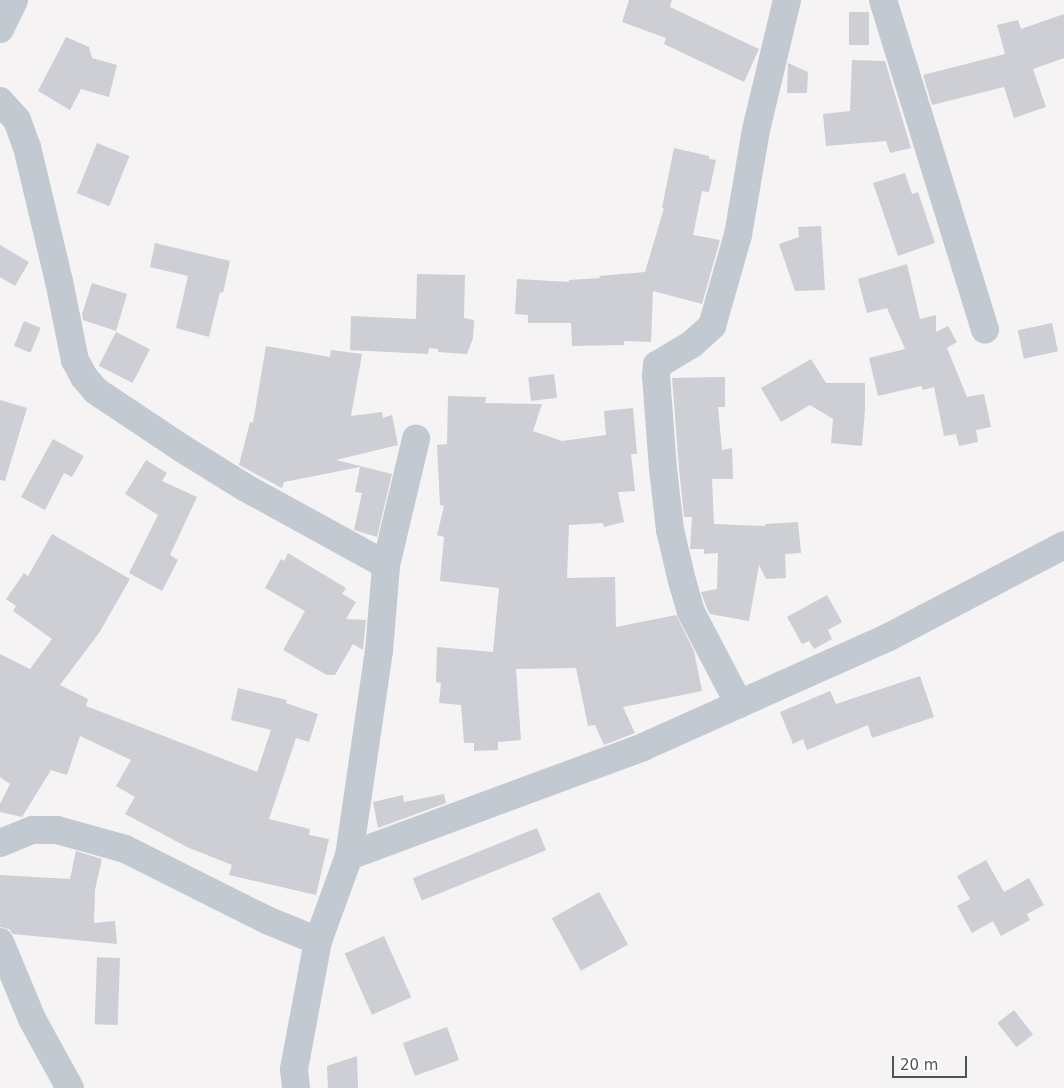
<!DOCTYPE html>
<style>
body{margin:0}
#map{position:relative;width:1064px;height:1088px;overflow:hidden;background:#f5f3f3;font-family:"DejaVu Sans",sans-serif}
div>[style]{position:absolute}
[style*='--x']{left:calc(var(--x)*1px);top:calc(var(--y)*1px);width:calc(var(--w)*1px);rotate:calc(var(--a)*1deg)}
.building>*{inset:0;background:#cdcfd5;transform-origin:0 0}
.minor>*{height:28px;margin:-14px;padding:0 14px;transform-origin:14px;border-radius:14px;background:#c2c9d0}
span{translate:-50% -50%;white-space:nowrap;text-align:center;line-height:1.15;-webkit-text-stroke:4px #fff;paint-order:stroke}
.scale{position:absolute;left:892px;top:1056px;width:75px;height:22px;box-sizing:border-box;border:2px solid #4c555f;border-top:0;padding-left:6px;font-size:15px;line-height:18px;white-space:nowrap;color:#4c555f;-webkit-text-stroke:4px #fff;paint-order:stroke}
</style>
<div id="map">
<div class="building">
<i style="clip-path:polygon(629px 0,672px 0,670px 7px,759px 49px,744px 82px,664px 44px,666px 38px,622px 22px)"></i>
<i style="left:849px;top:12px;width:20px;height:33px"></i>
<i style="clip-path:polygon(1064px 14px,1064px 58px,1033px 69px,1046px 107px,1014px 118px,1004px 87px,932px 105px,923px 75px,1005px 54px,997px 25px,1018px 20px,1021px 29px)"></i>
<i style="clip-path:polygon(66px 37px,89px 47px,92px 58px,117px 65px,109px 97px,81px 89px,70px 110px,38px 91px)"></i>
<i style="clip-path:polygon(852px 60px,885px 61px,911px 148px,890px 153px,886px 141px,826px 146px,823px 114px,850px 111px)"></i>
<i style="clip-path:polygon(788px 63px,808px 72px,807px 93px,787px 93px)"></i>
<i style="left:97px;top:143px;width:35px;height:54px;rotate:22deg"></i>
<i style="clip-path:polygon(674px 148px,709px 156px,709px 159px,716px 160px,709px 192px,702px 191px,693px 235px,720px 240px,702px 304px,653px 291px,651px 342px,624px 341px,624px 345px,572px 346px,571px 323px,528px 323px,528px 315px,515px 314px,517px 279px,569px 282px,569px 280px,600px 278px,599px 276px,645px 272px,664px 208px,662px 208px)"></i>
<i style="clip-path:polygon(905px 173px,912px 194px,918px 192px,935px 243px,898px 256px,873px 183px)"></i>
<i style="clip-path:polygon(821px 226px,825px 290px,795px 291px,779px 244px,799px 237px,798px 227px)"></i>
<i style="clip-path:polygon(155px 243px,230px 261px,223px 293px,220px 292px,209px 337px,176px 328px,188px 276px,150px 267px)"></i>
<i style="clip-path:polygon(0 245px,29px 262px,15px 286px,0 277px)"></i>
<i style="clip-path:polygon(907px 264px,920px 319px,936px 315px,936px 332px,948px 326px,957px 342px,947px 348px,967px 397px,984px 394px,991px 427px,976px 430px,978px 442px,959px 446px,956px 434px,944px 436px,934px 387px,923px 390px,921px 386px,878px 396px,869px 358px,905px 349px,887px 308px,867px 313px,858px 279px)"></i>
<i style="clip-path:polygon(417px 274px,465px 275px,464px 318px,474px 320px,473px 338px,467px 354px,438px 352px,438px 349px,429px 348px,428px 354px,350px 350px,351px 316px,416px 319px)"></i>
<i style="clip-path:polygon(92px 283px,127px 294px,116px 331px,83px 320px,82px 314px)"></i>
<i style="left:24px;top:321px;width:18px;height:27px;rotate:22deg"></i>
<i style="left:1052px;top:323px;width:29px;height:35px;rotate:78deg"></i>
<i style="left:116px;top:332px;width:38px;height:38px;rotate:27deg"></i>
<i style="clip-path:polygon(266px 346px,330px 357px,331px 350px,362px 354px,351px 416px,382px 412px,383px 418px,392px 415px,398px 445px,336px 460px,392px 474px,377px 537px,354px 530px,362px 493px,355px 492px,360px 467px,284px 482px,282px 488px,239px 465px,250px 422px,253px 423px)"></i>
<i style="clip-path:polygon(811px 359px,826px 383px,865px 383px,865px 410px,862px 446px,831px 443px,833px 419px,810px 405px,781px 422px,761px 388px)"></i>
<i style="left:554px;top:374px;width:24px;height:26px;rotate:83deg"></i>
<i style="clip-path:polygon(725px 377px,725px 407px,718px 407px,722px 450px,732px 448px,733px 479px,712px 479px,714px 524px,765px 526px,765px 524px,798px 522px,801px 553px,785px 554px,786px 578px,766px 579px,759px 565px,749px 621px,710px 614px,706px 606px,701px 592px,717px 589px,718px 553px,704px 554px,704px 549px,690px 549px,692px 517px,684px 517px,679px 468px,672px 378px)"></i>
<i style="clip-path:polygon(448px 396px,486px 397px,485px 403px,542px 404px,533px 431px,562px 441px,606px 435px,604px 411px,633px 408px,637px 454px,631px 454px,635px 491px,618px 492px,624px 522px,604px 527px,603px 523px,569px 525px,567px 578px,615px 577px,616px 627px,676px 615px,694px 651px,702px 691px,623px 707px,635px 733px,604px 745px,595px 725px,588px 726px,576px 668px,516px 669px,521px 740px,498px 742px,498px 750px,474px 751px,474px 743px,464px 743px,461px 705px,439px 703px,441px 683px,436px 682px,437px 647px,493px 652px,499px 588px,440px 581px,444px 537px,437px 535px,444px 506px,440px 505px,437px 445px,447px 444px)"></i>
<i style="clip-path:polygon(0 400px,27px 408px,5px 481px,0 480px)"></i>
<i style="clip-path:polygon(53px 439px,84px 456px,72px 477px,64px 473px,45px 510px,21px 497px)"></i>
<i style="clip-path:polygon(146px 460px,167px 473px,162px 481px,197px 497px,170px 555px,178px 560px,162px 591px,129px 573px,158px 515px,125px 494px)"></i>
<i style="clip-path:polygon(52px 534px,130px 579px,99px 633px,60px 685px,88px 699px,86px 706px,257px 772px,271px 730px,231px 720px,238px 688px,287px 700px,286px 703px,318px 714px,309px 742px,296px 738px,269px 819px,310px 829px,309px 835px,329px 839px,316px 895px,229px 875px,232px 865px,187px 847px,125px 814px,135px 797px,116px 786px,131px 760px,80px 736px,67px 775px,51px 770px,22px 817px,0 812px,0 804px,10px 784px,0 777px,0 654px,30px 669px,52px 639px,13px 611px,16px 606px,6px 599px,24px 573px,28px 576px)"></i>
<i style="clip-path:polygon(288px 553px,346px 588px,342px 594px,356px 602px,346px 619px,366px 620px,363px 650px,353px 644px,335px 675px,327px 675px,283px 650px,305px 611px,265px 588px,281px 559px,284px 561px)"></i>
<i style="clip-path:polygon(827px 595px,842px 622px,828px 630px,832px 639px,814px 649px,809px 641px,802px 644px,787px 617px)"></i>
<i style="clip-path:polygon(920px 676px,934px 717px,872px 738px,868px 725px,807px 750px,803px 739px,793px 744px,780px 712px,830px 691px,836px 704px)"></i>
<i style="clip-path:polygon(444px 794px,446px 803px,378px 828px,373px 802px,403px 795px,404px 802px)"></i>
<i style="left:537px;top:828px;width:24px;height:134px;rotate:68deg"></i>
<i style="clip-path:polygon(76px 851px,102px 859px,95px 890px,94px 923px,115px 921px,117px 944px,13px 934px,9px 929px,0 927px,0 875px,70px 879px)"></i>
<i style="clip-path:polygon(986px 860px,1004px 892px,1029px 878px,1044px 905px,1027px 914px,1030px 920px,1001px 936px,993px 921px,972px 933px,957px 906px,970px 899px,957px 876px)"></i>
<i style="left:599px;top:892px;width:60px;height:54px;rotate:61deg"></i>
<i style="left:384px;top:936px;width:67px;height:43px;rotate:66deg"></i>
<i style="left:120px;top:958px;width:67px;height:23px;rotate:92deg"></i>
<i style="left:1014px;top:1010px;width:31px;height:21px;rotate:52deg"></i>
<i style="left:447px;top:1027px;width:35px;height:47px;rotate:70deg"></i>
<i style="clip-path:polygon(357px 1056px,358px 1088px,328px 1088px,327px 1066px)"></i>
</div>
<div class="minor">
<i style="--x:883;--y:0;--w:345;--a:72.8"></i>
<i style="--x:0;--y:29;--w:32;--a:-64"></i>
<i style="--x:0;--y:101;--w:25;--a:48"></i>
<i style="--x:17;--y:120;--w:29;--a:70"></i>
<i style="--x:27;--y:147;--w:138;--a:76.6"></i>
<i style="--x:59;--y:281;--w:81;--a:78.6"></i>
<i style="--x:75;--y:360;--w:19;--a:62"></i>
<i style="--x:84;--y:377;--w:18;--a:49"></i>
<i style="--x:96;--y:391;--w:105;--a:33.7"></i>
<i style="--x:183;--y:449;--w:74;--a:31.8"></i>
<i style="--x:246;--y:488;--w:160;--a:28.8"></i>
<i style="--x:739;--y:704;--w:104;--a:-117.6"></i>
<i style="--x:691;--y:612;--w:32;--a:-106"></i>
<i style="--x:682;--y:581;--w:52;--a:-103.2"></i>
<i style="--x:670;--y:530;--w:61;--a:-96.5"></i>
<i style="--x:663;--y:469;--w:93;--a:-94.3"></i>
<i style="--x:656;--y:376;--w:11;--a:-85"></i>
<i style="--x:657;--y:365;--w:41;--a:-31"></i>
<i style="--x:692;--y:344;--w:27;--a:-42"></i>
<i style="--x:712;--y:326;--w:95;--a:-74.1"></i>
<i style="--x:738;--y:235;--w:107;--a:-80.3"></i>
<i style="--x:756;--y:130;--w:134;--a:-76.6"></i>
<i style="--x:0;--y:843;--w:35;--a:-22"></i>
<i style="--x:33;--y:830;--w:24;--a:0"></i>
<i style="--x:57;--y:830;--w:71;--a:15.6"></i>
<i style="--x:125;--y:849;--w:161;--a:26.6"></i>
<i style="--x:269;--y:921;--w:53;--a:22.2"></i>
<i style="--x:318;--y:941;--w:90;--a:-70"></i>
<i style="--x:349;--y:856;--w:207;--a:-81.7"></i>
<i style="--x:379;--y:651;--w:86;--a:-85.3"></i>
<i style="--x:386;--y:565;--w:130;--a:-76.6"></i>
<i style="--x:349;--y:856;--w:314;--a:-20.3"></i>
<i style="--x:643;--y:747;--w:267;--a:-24.1"></i>
<i style="--x:887;--y:638;--w:200;--a:-27.7"></i>
<i style="--x:0;--y:942;--w:83;--a:67.4"></i>
<i style="--x:32;--y:1019;--w:79;--a:61.2"></i>
<i style="--x:296;--y:1088;--w:19;--a:-96"></i>
<i style="--x:294;--y:1069;--w:130;--a:-79.4"></i>
</div>
<div class="scale">20 m</div>
</div>
